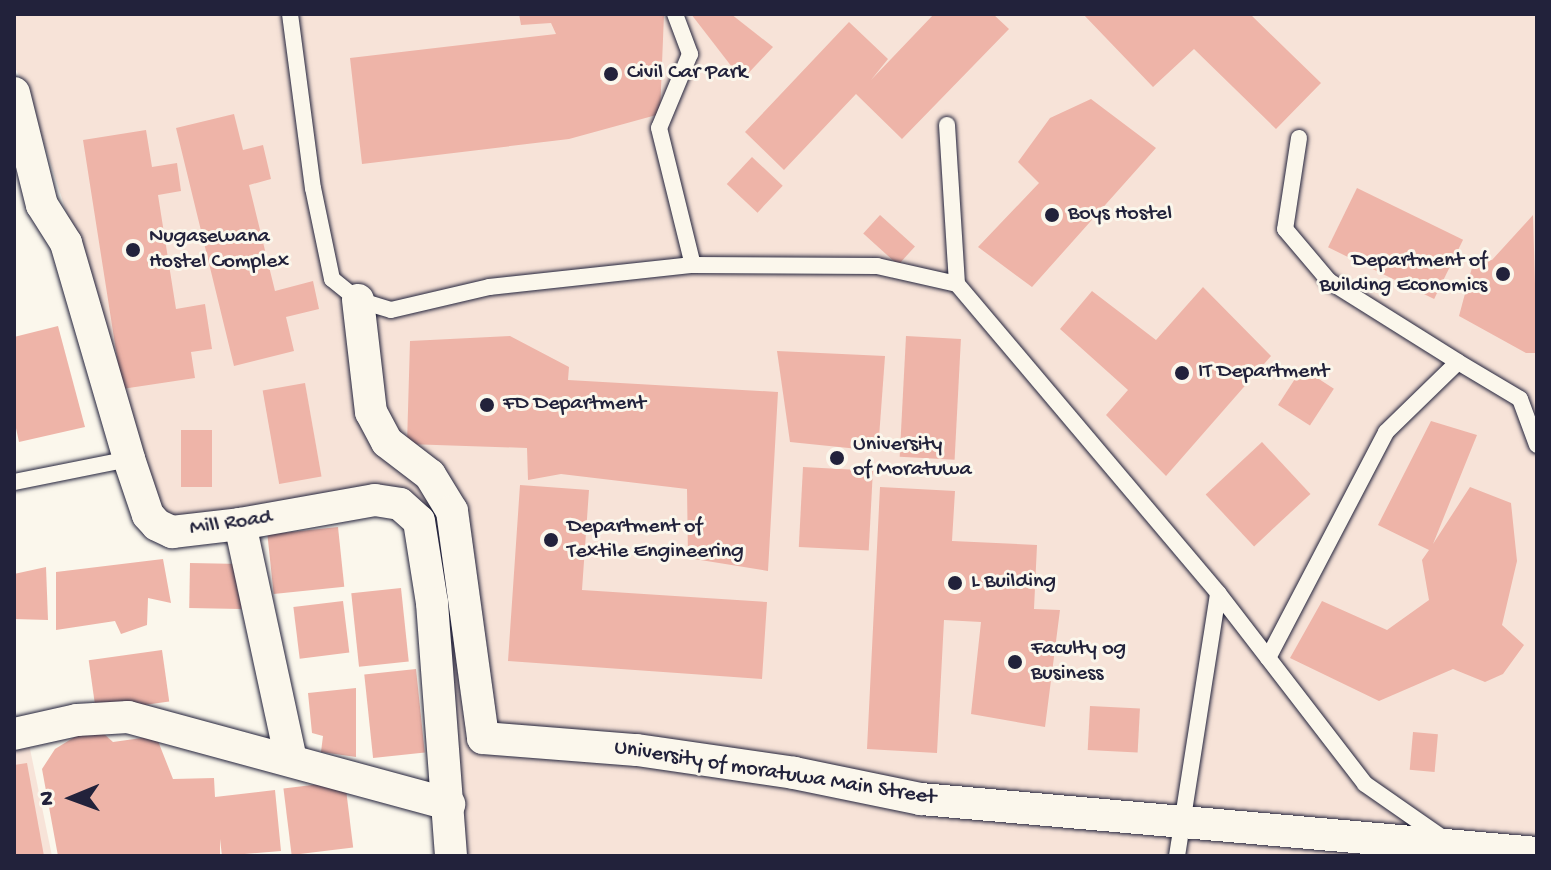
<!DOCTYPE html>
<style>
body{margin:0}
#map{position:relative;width:1551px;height:870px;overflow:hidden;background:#fbf7ec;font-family:"Gochi Hand",sans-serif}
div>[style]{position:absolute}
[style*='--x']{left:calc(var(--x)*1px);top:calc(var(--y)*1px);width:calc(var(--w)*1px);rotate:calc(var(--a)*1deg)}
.built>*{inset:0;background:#f7e3d8}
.building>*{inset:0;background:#eeb4a8;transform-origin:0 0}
.roads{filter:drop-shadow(0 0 2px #22223b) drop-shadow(0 0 2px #22223b)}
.service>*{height:16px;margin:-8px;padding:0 8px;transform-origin:8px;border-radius:8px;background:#fbf7ec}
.minor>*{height:32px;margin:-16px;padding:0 16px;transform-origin:16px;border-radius:16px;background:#fbf7ec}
.dots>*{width:22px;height:22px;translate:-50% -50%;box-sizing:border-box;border:4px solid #fbf7ec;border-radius:50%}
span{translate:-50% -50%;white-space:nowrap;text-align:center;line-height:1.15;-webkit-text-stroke:6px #fbf7ec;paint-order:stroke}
.poi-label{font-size:22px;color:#22223b}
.left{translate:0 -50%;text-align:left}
.right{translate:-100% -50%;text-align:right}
.street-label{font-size:22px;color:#22223b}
.frame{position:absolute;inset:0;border:16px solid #22223b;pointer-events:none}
.north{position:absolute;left:32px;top:758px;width:80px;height:80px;-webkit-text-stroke:6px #fbf7ec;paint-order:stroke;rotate:269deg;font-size:22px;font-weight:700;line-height:32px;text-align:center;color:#22223b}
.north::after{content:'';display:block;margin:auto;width:28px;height:36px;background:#22223b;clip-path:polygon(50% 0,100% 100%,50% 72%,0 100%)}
</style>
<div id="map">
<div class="built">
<i style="clip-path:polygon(14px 14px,1537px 14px,1537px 856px,456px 856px,408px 523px,352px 493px,153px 520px,67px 214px,26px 88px,14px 66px)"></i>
<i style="clip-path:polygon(28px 739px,52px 856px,14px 856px,14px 742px)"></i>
</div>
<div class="building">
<i style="clip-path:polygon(519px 14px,664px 14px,660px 114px,569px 139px,362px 164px,350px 58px,556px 34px,551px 23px,521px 25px)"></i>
<i style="clip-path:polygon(691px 14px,731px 14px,773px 47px,742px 80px)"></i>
<i style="clip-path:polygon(934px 14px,993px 14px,1009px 29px,902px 139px,856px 94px,784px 170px,745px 132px,849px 22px,888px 59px,871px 80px)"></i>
<i style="clip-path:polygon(1083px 14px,1250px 14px,1321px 83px,1276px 129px,1194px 49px,1153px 87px)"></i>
<i style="clip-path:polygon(1091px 99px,1156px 148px,1032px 287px,978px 247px,1039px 183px,1018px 162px,1050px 118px)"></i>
<i style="clip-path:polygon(234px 114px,243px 150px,263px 145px,271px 179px,249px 185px,275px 291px,313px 281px,319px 309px,286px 317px,294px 351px,234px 366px,176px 128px)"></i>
<i style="clip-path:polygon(146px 130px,152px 167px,177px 163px,181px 191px,158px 195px,176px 309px,205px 304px,212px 349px,191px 352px,195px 378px,122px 389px,83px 140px)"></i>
<i style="left:752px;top:157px;width:42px;height:37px;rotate:43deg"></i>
<i style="left:1357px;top:188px;width:118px;height:66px;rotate:26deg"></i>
<i style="left:880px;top:215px;width:47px;height:25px;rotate:42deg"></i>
<i style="clip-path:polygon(1533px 215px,1537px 353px,1526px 353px,1459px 316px,1474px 260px,1492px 260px)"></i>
<i style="clip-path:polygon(1203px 287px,1271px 356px,1166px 476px,1106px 415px,1128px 390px,1060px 329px,1092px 291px,1156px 340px)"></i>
<i style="clip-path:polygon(58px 326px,85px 427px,19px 442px,14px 419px,14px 337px)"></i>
<i style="clip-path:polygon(510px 336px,569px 367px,568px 380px,778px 392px,768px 571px,688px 558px,687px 489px,561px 474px,528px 480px,527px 448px,407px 444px,410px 341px)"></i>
<i style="left:906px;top:336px;width:55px;height:121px;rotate:3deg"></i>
<i style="clip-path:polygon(777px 351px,885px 356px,878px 451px,790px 442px)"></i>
<i style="left:1302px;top:368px;width:38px;height:44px;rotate:33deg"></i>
<i style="left:305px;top:383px;width:95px;height:43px;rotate:80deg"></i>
<i style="clip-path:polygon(1431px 421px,1477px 435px,1433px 544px,1470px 487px,1511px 503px,1517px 561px,1502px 625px,1524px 645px,1503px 674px,1485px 682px,1453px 669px,1379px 701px,1290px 658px,1322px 601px,1387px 630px,1429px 600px,1422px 560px,1429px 550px,1378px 525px)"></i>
<i style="left:181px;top:430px;width:31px;height:57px"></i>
<i style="left:1262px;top:442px;width:71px;height:77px;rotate:47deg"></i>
<i style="left:803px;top:467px;width:70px;height:80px;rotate:3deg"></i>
<i style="clip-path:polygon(520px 485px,589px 490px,582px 590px,767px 602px,762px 679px,508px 661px)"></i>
<i style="clip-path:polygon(880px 487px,955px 491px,952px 541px,1037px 545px,1034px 609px,1060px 610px,1045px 727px,971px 714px,981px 622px,944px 620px,937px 753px,867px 749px)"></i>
<i style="left:338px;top:527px;width:60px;height:71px;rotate:84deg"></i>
<i style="clip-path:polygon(163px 559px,171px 603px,148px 598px,147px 625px,121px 634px,115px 621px,56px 630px,56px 572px)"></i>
<i style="left:190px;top:563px;width:52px;height:45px;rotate:1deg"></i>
<i style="clip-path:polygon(46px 567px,48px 620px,14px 619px,14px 574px)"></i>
<i style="left:401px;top:588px;width:74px;height:50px;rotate:84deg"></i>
<i style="left:343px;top:601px;width:52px;height:50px;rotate:83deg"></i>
<i style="left:162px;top:650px;width:52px;height:74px;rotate:82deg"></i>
<i style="left:416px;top:669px;width:84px;height:52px;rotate:84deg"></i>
<i style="clip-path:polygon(356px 688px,356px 757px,321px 752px,323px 736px,312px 733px,308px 693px)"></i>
<i style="left:1090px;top:706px;width:50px;height:44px;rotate:3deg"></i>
<i style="clip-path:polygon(94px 725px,113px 742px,156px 736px,173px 779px,214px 778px,215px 797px,275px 790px,281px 851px,222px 856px,220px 839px,220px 856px,58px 856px,42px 769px,55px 749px)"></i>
<i style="left:1413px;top:732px;width:25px;height:38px;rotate:5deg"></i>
<i style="clip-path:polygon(27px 763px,44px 856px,14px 856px,14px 765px)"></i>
<i style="left:345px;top:781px;width:67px;height:62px;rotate:83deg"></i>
</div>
<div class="roads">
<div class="service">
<i style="--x:290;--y:14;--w:176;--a:82.5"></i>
<i style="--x:313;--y:188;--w:93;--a:78.2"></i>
<i style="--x:332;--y:279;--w:33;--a:39"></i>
<i style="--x:358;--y:300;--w:34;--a:17"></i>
<i style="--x:391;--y:310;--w:101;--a:-13.2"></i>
<i style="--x:489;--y:287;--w:205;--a:-6.2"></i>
<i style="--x:693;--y:265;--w:184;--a:0.3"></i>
<i style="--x:877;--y:266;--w:82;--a:12.7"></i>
<i style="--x:957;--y:284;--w:404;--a:49.8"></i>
<i style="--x:1218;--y:593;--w:241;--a:52.4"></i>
<i style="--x:1365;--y:784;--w:96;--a:34.8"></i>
<i style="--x:675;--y:14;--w:43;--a:69.4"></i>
<i style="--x:690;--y:54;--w:80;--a:112.7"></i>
<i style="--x:659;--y:128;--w:141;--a:76.1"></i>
<i style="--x:947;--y:125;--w:159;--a:86.4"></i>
<i style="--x:1299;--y:138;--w:92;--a:98.7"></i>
<i style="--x:1285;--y:229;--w:68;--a:49.8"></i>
<i style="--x:1329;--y:281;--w:152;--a:32.1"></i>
<i style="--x:14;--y:482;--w:117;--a:-11.3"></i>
<i style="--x:1268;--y:658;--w:255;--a:-62.4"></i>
<i style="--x:1386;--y:432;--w:100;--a:-44.2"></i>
<i style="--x:1458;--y:362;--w:72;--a:30.8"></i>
<i style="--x:1520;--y:399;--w:49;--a:69.7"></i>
<i style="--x:1177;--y:856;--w:266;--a:-81.1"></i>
</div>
<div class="minor">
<i style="--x:14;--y:93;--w:115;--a:76"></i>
<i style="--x:42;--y:205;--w:45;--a:57.7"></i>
<i style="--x:66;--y:243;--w:225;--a:73.7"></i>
<i style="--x:129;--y:459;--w:59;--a:71.3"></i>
<i style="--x:148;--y:515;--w:13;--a:48"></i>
<i style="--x:157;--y:525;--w:17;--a:25"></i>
<i style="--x:172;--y:532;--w:68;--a:-6.7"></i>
<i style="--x:240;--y:524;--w:137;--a:-10.1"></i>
<i style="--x:375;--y:500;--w:25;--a:9"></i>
<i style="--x:400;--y:504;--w:25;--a:42"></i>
<i style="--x:419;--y:521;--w:83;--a:81"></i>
<i style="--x:432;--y:603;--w:254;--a:85.7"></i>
<i style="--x:358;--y:300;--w:113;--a:83.4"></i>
<i style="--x:371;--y:412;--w:34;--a:62"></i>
<i style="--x:387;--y:442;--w:54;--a:37.5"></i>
<i style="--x:430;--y:475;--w:42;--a:58.6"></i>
<i style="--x:452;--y:511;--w:229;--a:82.2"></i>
<i style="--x:483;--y:738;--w:154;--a:4.5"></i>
<i style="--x:637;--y:750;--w:159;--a:8.3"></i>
<i style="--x:794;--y:773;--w:130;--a:11.6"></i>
<i style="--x:921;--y:799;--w:618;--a:5.01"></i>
<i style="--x:240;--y:524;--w:241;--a:77.8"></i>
<i style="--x:14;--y:734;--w:65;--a:-12.5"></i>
<i style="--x:77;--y:720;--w:51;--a:-3.4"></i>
<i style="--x:128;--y:717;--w:333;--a:15.2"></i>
</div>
</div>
<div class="dots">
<i style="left:611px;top:74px;background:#22223b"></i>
<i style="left:1052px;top:215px;background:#22223b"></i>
<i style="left:133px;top:250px;background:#22223b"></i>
<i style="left:1503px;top:274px;background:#22223b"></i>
<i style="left:1182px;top:373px;background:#22223b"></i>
<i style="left:487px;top:405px;background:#22223b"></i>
<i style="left:837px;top:458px;background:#22223b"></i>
<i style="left:551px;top:540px;background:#22223b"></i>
<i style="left:955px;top:583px;background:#22223b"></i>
<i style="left:1015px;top:662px;background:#22223b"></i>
</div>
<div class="poi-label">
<span class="left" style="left:627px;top:74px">Civil Car Park</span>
<span class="left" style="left:1068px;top:215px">Boys Hostel</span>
<span class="left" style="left:149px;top:250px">Nugasewana<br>Hostel Complex</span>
<span class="right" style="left:1487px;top:274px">Department of<br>Building Economics</span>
<span class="left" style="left:1198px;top:373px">IT Department</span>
<span class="left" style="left:503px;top:405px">FD Department</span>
<span class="left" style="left:853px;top:458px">University<br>of Moratuwa</span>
<span class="left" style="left:567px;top:540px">Department of<br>Textile Engineering</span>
<span class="left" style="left:971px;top:583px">L Building</span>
<span class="left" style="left:1031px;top:662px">Faculty og<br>Business</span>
</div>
<div class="street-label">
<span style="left:231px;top:524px;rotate:-8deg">Mill Road</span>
<span style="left:775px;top:774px;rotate:9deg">University of moratuwa Main Street</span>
</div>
<div class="frame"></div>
<div class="north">N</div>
</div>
